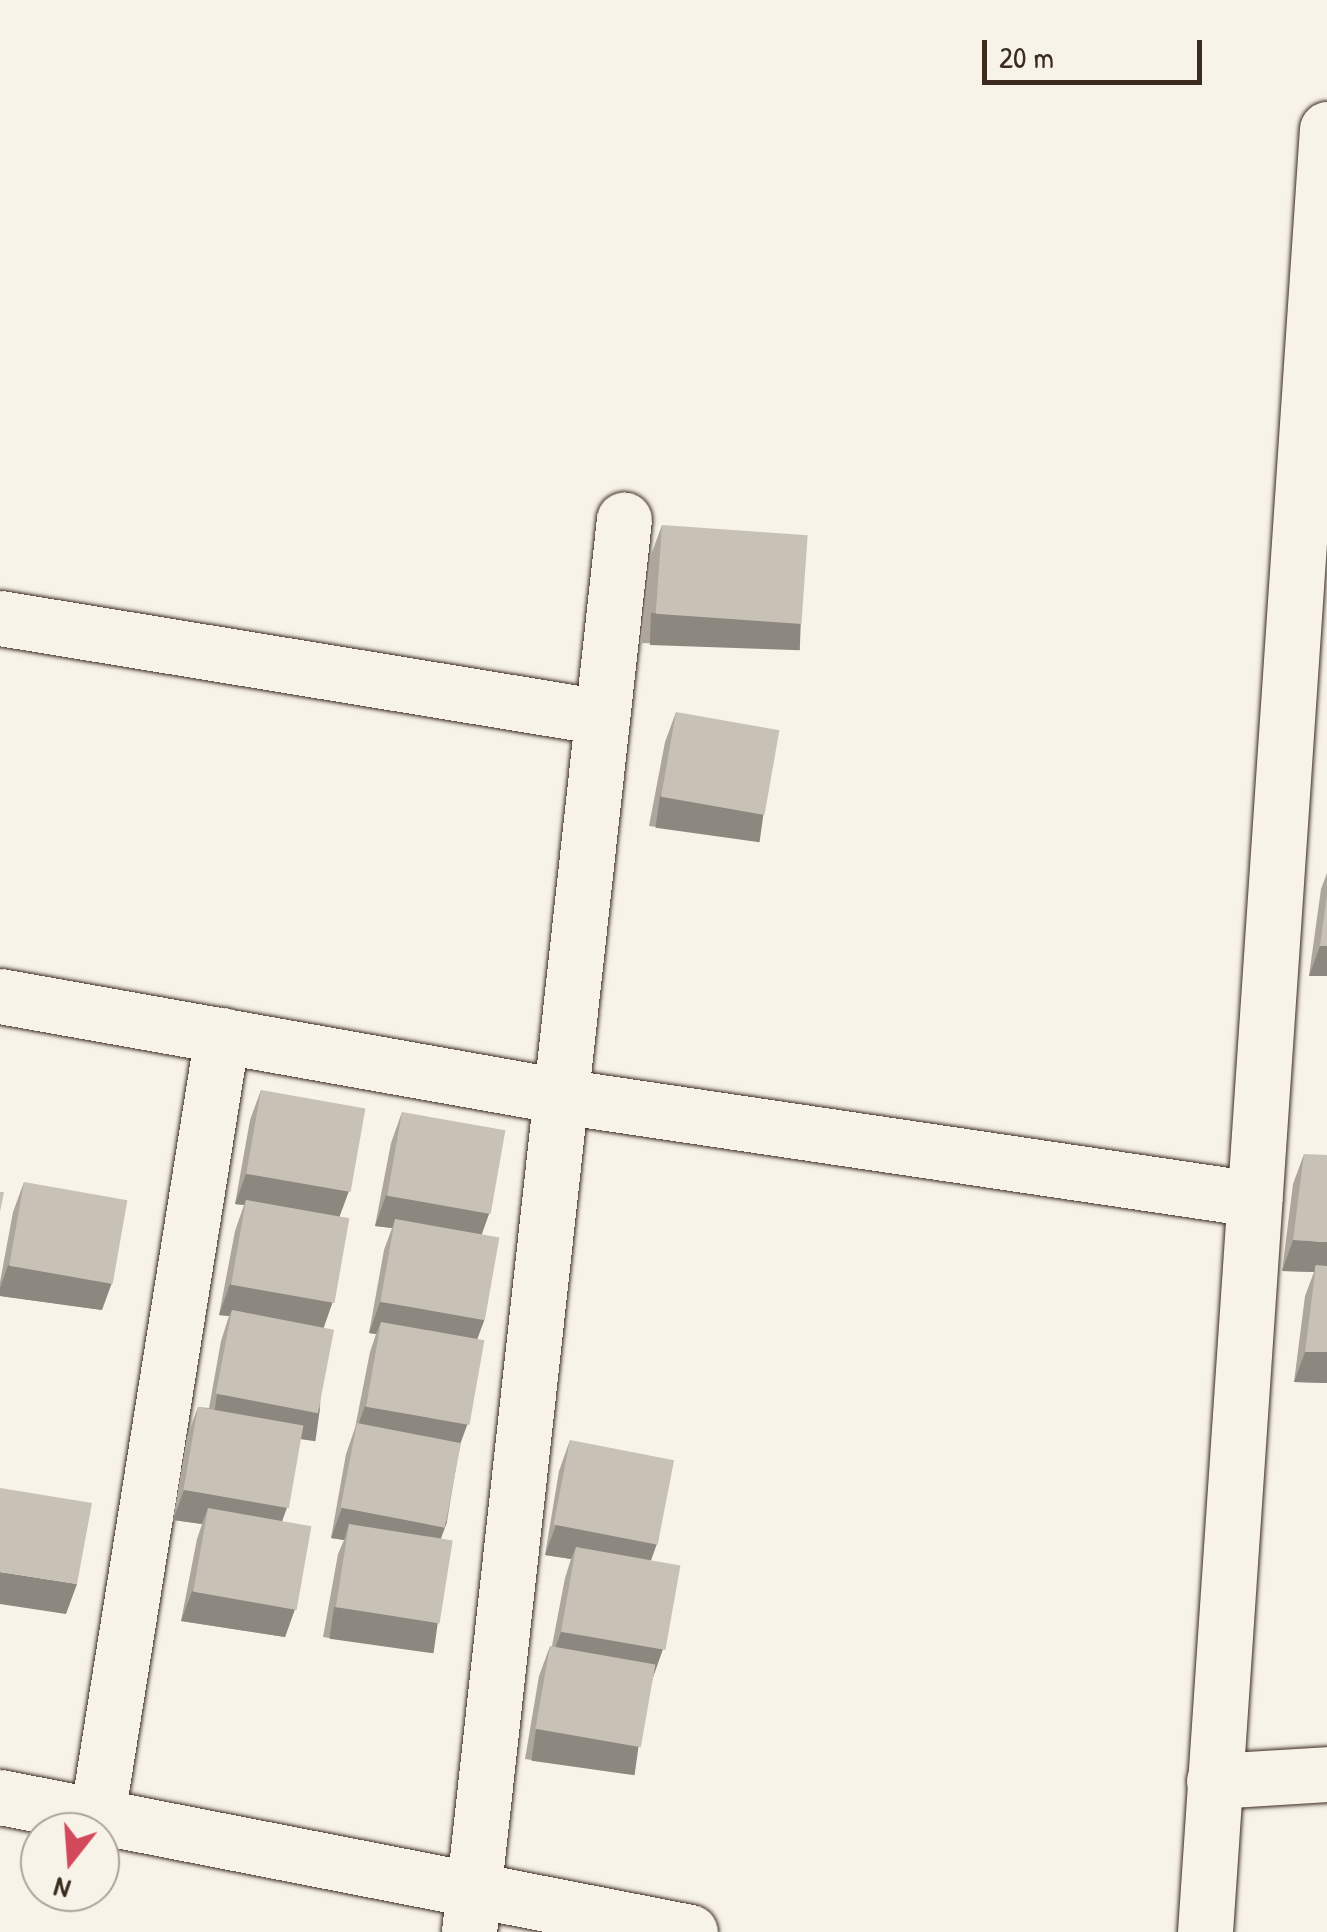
<!DOCTYPE html>
<style>
body{margin:0}
#map{position:relative;width:1327px;height:1932px;overflow:hidden;background:#f7f3e8;font-family:"Patrick Hand",sans-serif}
div>[style]{position:absolute}
[style*='--x']{left:calc(var(--x)*1px);top:calc(var(--y)*1px);width:calc(var(--w)*1px);rotate:calc(var(--a)*1deg)}
.roads{filter:drop-shadow(0 0 2px #3b2a1e) drop-shadow(0 0 2px #3b2a1e)}
.minor>*{height:55px;margin:-27.5px;padding:0 27.5px;transform-origin:27.5px;border-radius:27.5px;background:#f7f3e8}
.wall>*{inset:0;background:#aca69d}
.shaded-wall>*{inset:0;background:#8c877f;transform-origin:0 0}
.building>*{inset:0;background:#c8c1b6;transform-origin:0 0}
span{translate:-50% -50%;white-space:nowrap;text-align:center;line-height:1.15;-webkit-text-stroke:10px #f7f3e8;paint-order:stroke}
.north{position:absolute;left:20px;top:1812px;width:100px;height:100px;box-sizing:border-box;background:#f7f3e8;border:2px solid #aca397;border-radius:50%;rotate:197deg;font-size:28px;font-weight:700;line-height:40px;text-align:center;color:#3b2a1e}
.north::after{content:'';display:block;margin:auto;width:35px;height:45px;background:#d1495b;clip-path:polygon(50% 0,100% 100%,50% 72%,0 100%)}
.scale{position:absolute;left:982px;top:40px;width:220px;height:45px;box-sizing:border-box;border:5px solid #3b2a1e;border-top:0;padding-left:12px;font-size:30px;line-height:35px;white-space:nowrap;color:#3b2a1e;-webkit-text-stroke:8px #f7f3e8;paint-order:stroke}
</style>
<div id="map">
<div class="roads">
<div class="minor">
<i style="--x:0;--y:618;--w:610;--a:9.34"></i>
<i style="--x:0;--y:996;--w:569;--a:10.12"></i>
<i style="--x:560;--y:1096;--w:702;--a:8.44"></i>
<i style="--x:1214;--y:1781;--w:113;--a:-3.5"></i>
<i style="--x:0;--y:1797;--w:703;--a:11.07"></i>
<i style="--x:97;--y:1816;--w:791;--a:-80.91"></i>
<i style="--x:469;--y:1932;--w:1421;--a:-83.74"></i>
<i style="--x:1205;--y:1932;--w:1807;--a:-86.13"></i>
</div>
</div>
<div class="wall">
<i style="clip-path:polygon(662px 525px,801px 617px,790px 647px,640px 643px,651px 555px)"></i>
<i style="clip-path:polygon(676px 712px,764px 810px,753px 840px,649px 826px,665px 742px)"></i>
<i style="clip-path:polygon(1327px 873px,1327px 976px,1309px 976px,1321px 889px)"></i>
<i style="clip-path:polygon(261px 1090px,350px 1188px,339px 1217px,334px 1298px,324px 1327px,320px 1408px,309px 1439px,300px 1437px,282px 1522px,296px 1606px,285px 1637px,181px 1621px,197px 1539px,202px 1524px,173px 1520px,187px 1437px,198px 1407px,209px 1408px,221px 1341px,229px 1316px,219px 1315px,235px 1231px,244px 1205px,235px 1204px,250px 1120px)"></i>
<i style="clip-path:polygon(402px 1112px,490px 1211px,482px 1234px,485px 1318px,477px 1339px,447px 1522px,440px 1539px,427px 1652px,323px 1637px,338px 1554px,344px 1540px,331px 1538px,346px 1454px,355px 1428px,370px 1352px,376px 1334px,369px 1333px,384px 1250px,392px 1228px,375px 1226px,391px 1143px)"></i>
<i style="clip-path:polygon(1304px 1154px,1327px 1383px,1294px 1382px,1305px 1296px,1314px 1272px,1282px 1271px,1293px 1184px)"></i>
<i style="clip-path:polygon(24px 1182px,102px 1310px,0 1296px,0 1282px,13px 1212px)"></i>
<i style="clip-path:polygon(570px 1440px,651px 1561px,664px 1646px,653px 1677px,628px 1774px,525px 1759px,539px 1676px,550px 1646px,552px 1646px,565px 1578px,571px 1559px,545px 1555px,559px 1471px)"></i>
</div>
<div class="shaded-wall">
<i style="left:651px;top:613px;width:150px;height:32px;rotate:2deg"></i>
<i style="left:660px;top:796px;width:105px;height:32px;rotate:8deg"></i>
<i style="clip-path:polygon(1320px 946px,1327px 946px,1327px 976px,1309px 976px)"></i>
<i style="clip-path:polygon(246px 1174px,350px 1188px,339px 1218px,246px 1200px,244px 1205px,235px 1204px)"></i>
<i style="clip-path:polygon(386px 1195px,490px 1211px,479px 1241px,395px 1219px,392px 1228px,375px 1226px)"></i>
<i style="clip-path:polygon(1293px 1240px,1327px 1242px,1327px 1272px,1316px 1265px,1314px 1272px,1282px 1271px)"></i>
<i style="clip-path:polygon(8px 1265px,113px 1280px,102px 1310px,0 1296px,0 1288px)"></i>
<i style="clip-path:polygon(230px 1284px,334px 1298px,323px 1329px,232px 1310px,229px 1316px,219px 1315px)"></i>
<i style="clip-path:polygon(380px 1302px,485px 1318px,474px 1348px,381px 1322px,376px 1334px,369px 1333px)"></i>
<i style="clip-path:polygon(1305px 1352px,1327px 1352px,1327px 1383px,1294px 1382px)"></i>
<i style="left:217px;top:1394px;width:104px;height:33px;rotate:8deg"></i>
<i style="clip-path:polygon(365px 1406px,469px 1420px,458px 1450px,356px 1431px)"></i>
<i style="clip-path:polygon(184px 1490px,288px 1505px,277px 1535px,208px 1508px,202px 1524px,173px 1520px)"></i>
<i style="clip-path:polygon(342px 1508px,447px 1522px,436px 1552px,349px 1524px,344px 1540px,331px 1538px)"></i>
<i style="clip-path:polygon(556px 1525px,659px 1538px,648px 1569px,576px 1547px,571px 1559px,545px 1555px)"></i>
<i style="clip-path:polygon(0 1572px,77px 1584px,66px 1614px,0 1604px)"></i>
<i style="clip-path:polygon(192px 1591px,296px 1606px,285px 1637px,181px 1621px)"></i>
<i style="left:334px;top:1607px;width:105px;height:32px;rotate:8deg"></i>
<i style="clip-path:polygon(561px 1632px,664px 1646px,653px 1677px,550px 1662px)"></i>
<i style="left:536px;top:1729px;width:104px;height:32px;rotate:8deg"></i>
</div>
<div class="building">
<i style="left:662px;top:525px;width:146px;height:89px;rotate:4deg"></i>
<i style="left:676px;top:712px;width:105px;height:86px;rotate:10deg"></i>
<i style="clip-path:polygon(1327px 895px,1327px 946px,1320px 946px)"></i>
<i style="left:261px;top:1090px;width:106px;height:85px;rotate:10deg"></i>
<i style="left:402px;top:1112px;width:105px;height:85px;rotate:10deg"></i>
<i style="clip-path:polygon(1304px 1154px,1327px 1155px,1327px 1242px,1293px 1240px)"></i>
<i style="left:24px;top:1182px;width:105px;height:85px;rotate:10deg"></i>
<i style="clip-path:polygon(0 1192px,4px 1192px,0 1212px)"></i>
<i style="left:246px;top:1200px;width:105px;height:86px;rotate:10deg"></i>
<i style="left:395px;top:1219px;width:106px;height:84px;rotate:10deg"></i>
<i style="clip-path:polygon(1316px 1265px,1327px 1266px,1327px 1352px,1305px 1352px)"></i>
<i style="left:232px;top:1310px;width:104px;height:85px;rotate:11deg"></i>
<i style="left:381px;top:1322px;width:105px;height:86px;rotate:10deg"></i>
<i style="left:198px;top:1407px;width:107px;height:84px;rotate:10deg"></i>
<i style="left:357px;top:1423px;width:106px;height:86px;rotate:11deg"></i>
<i style="left:570px;top:1440px;width:106px;height:86px;rotate:11deg"></i>
<i style="clip-path:polygon(0 1488px,92px 1503px,77px 1584px,0 1572px)"></i>
<i style="left:208px;top:1508px;width:105px;height:85px;rotate:10deg"></i>
<i style="left:349px;top:1524px;width:105px;height:84px;rotate:9deg"></i>
<i style="left:576px;top:1547px;width:106px;height:86px;rotate:10deg"></i>
<i style="left:550px;top:1646px;width:107px;height:84px;rotate:10deg"></i>
</div>
<div class="north">N</div>
<div class="scale">20 m</div>
</div>
